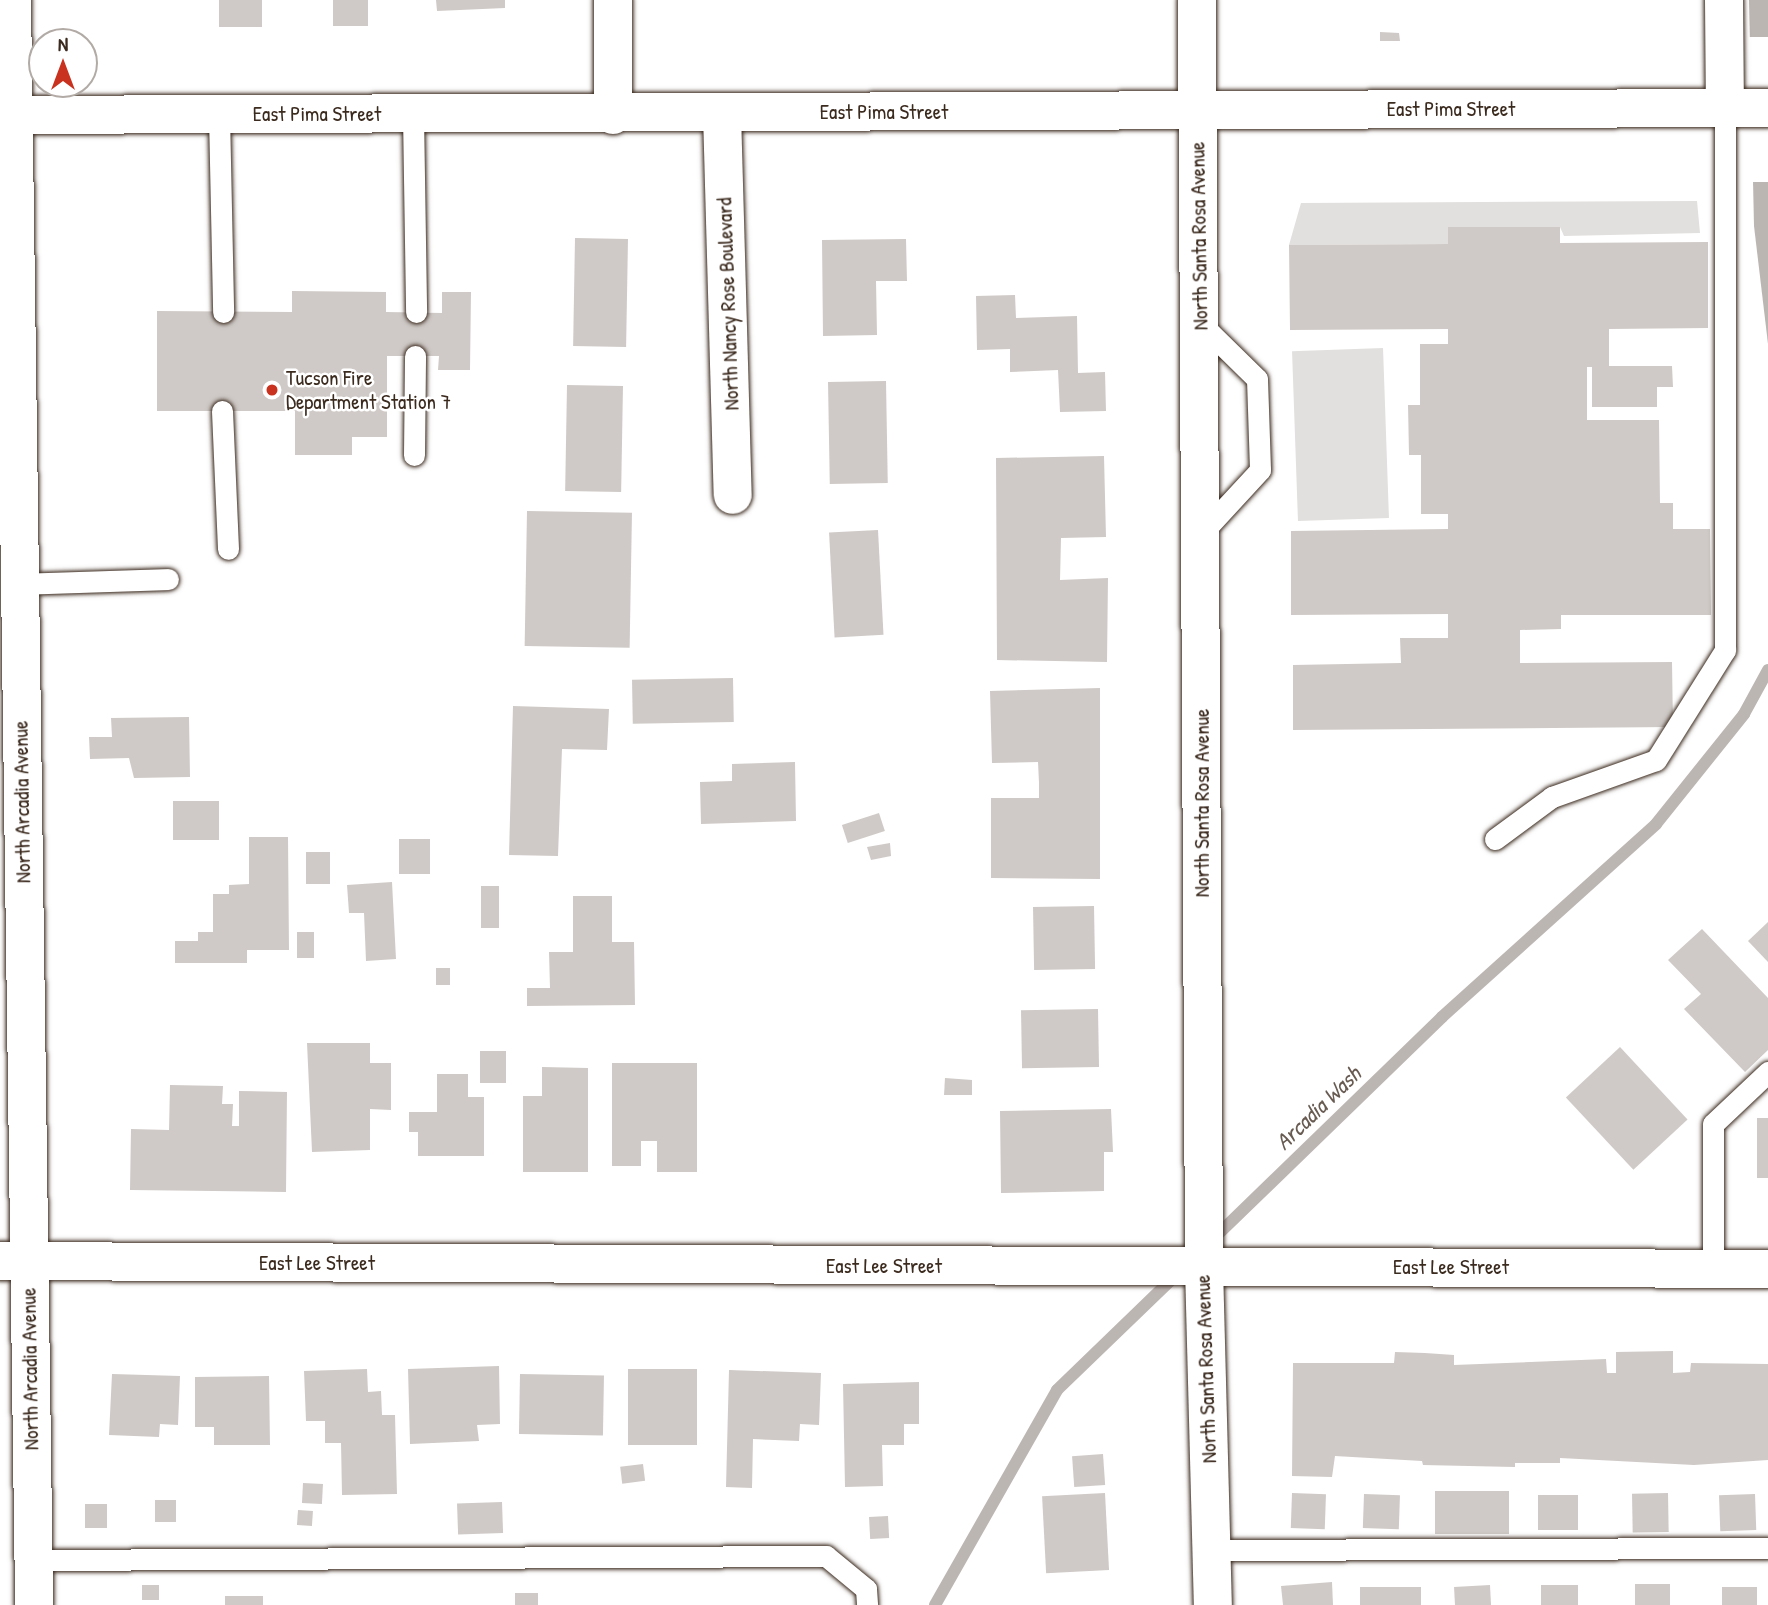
<!DOCTYPE html>
<style>
body{margin:0}
#map{position:relative;width:1768px;height:1605px;overflow:hidden;background:#fff;font-family:"Patrick Hand",sans-serif}
div>[style]{position:absolute}
[style*='--x']{left:calc(var(--x)*1px);top:calc(var(--y)*1px);width:calc(var(--w)*1px);rotate:calc(var(--a)*1deg)}
.green>*{inset:0;background:#e2e0de;transform-origin:0 0}
.water>*{inset:0;background:#bcb6b3}
.pier>*{inset:0;background:#fff}
.stream>*{height:12px;margin:-6px;padding:0 6px;transform-origin:6px;border-radius:6px;background:#bcb6b3}
.building>*{inset:0;background:#cfcac7;transform-origin:0 0}
.roads{filter:drop-shadow(0 0 2px #3b2a1e) drop-shadow(0 0 2px #3b2a1e)}
.lane>*{height:21px;margin:-10.5px;padding:0 10.5px;transform-origin:10.5px;border-radius:10.5px;background:#fff}
.street>*{height:38px;margin:-19px;padding:0 19px;transform-origin:19px;border-radius:19px;background:#fff}
.secondary>*{height:38px;margin:-19px;padding:0 19px;transform-origin:19px;border-radius:19px;background:#fff}
.dots>*{width:19px;height:19px;translate:-50% -50%;box-sizing:border-box;border:4px solid #fff;border-radius:50%}
span{translate:-50% -50%;white-space:nowrap;text-align:center;line-height:1.15;-webkit-text-stroke:5px #fff;paint-order:stroke}
.street-label{font-size:21px;color:#3b2a1e}
.poi-label{font-size:21px;color:#3b2a1e}
.left{translate:0 -50%;text-align:left}
.water-label{font-size:23px;color:#685b52;font-style:italic}
.north{position:absolute;left:28px;top:28px;width:70px;height:70px;box-sizing:border-box;background:#fff;border:2px solid #b1aaa5;border-radius:50%;rotate:0deg;font-size:19px;font-weight:700;line-height:28px;text-align:center;color:#3b2a1e}
.north::after{content:'';display:block;margin:auto;width:24px;height:32px;background:#c8321e;clip-path:polygon(50% 0,100% 100%,50% 72%,0 100%)}
</style>
<div id="map">
<div class="green">
<i style="clip-path:polygon(1697px 201px,1700px 233px,1564px 236px,1560px 227px,1448px 227px,1448px 244px,1289px 245px,1301px 203px)"></i>
<i style="left:1383px;top:348px;width:170px;height:91px;rotate:88deg"></i>
</div>
<div class="water">
<i style="clip-path:polygon(1749px 0,1768px 0,1768px 344px,1754px 226px)"></i>
</div>
<div class="pier">
<i style="clip-path:polygon(1747px 37px,1768px 37px,1768px 182px,1750px 182px)"></i>
</div>
<div class="stream">
<i style="--x:1211;--y:1241;--w:322;--a:-44.1"></i>
<i style="--x:1442;--y:1017;--w:288;--a:-42"></i>
<i style="--x:1656;--y:824;--w:141;--a:-51.3"></i>
<i style="--x:1744;--y:714;--w:50;--a:-61.4"></i>
<i style="--x:935;--y:1605;--w:247;--a:-60.4"></i>
<i style="--x:1057;--y:1390;--w:164;--a:-44"></i>
</div>
<div class="building">
<i style="left:219px;top:0;width:43px;height:27px"></i>
<i style="left:333px;top:0;width:35px;height:26px"></i>
<i style="clip-path:polygon(436px 0,505px 0,505px 8px,437px 11px)"></i>
<i style="clip-path:polygon(1380px 32px,1399px 33px,1400px 41px,1380px 41px)"></i>
<i style="clip-path:polygon(1448px 227px,1560px 227px,1560px 243px,1708px 242px,1708px 328px,1609px 329px,1609px 366px,1672px 366px,1673px 387px,1657px 387px,1657px 407px,1592px 407px,1592px 367px,1587px 367px,1587px 420px,1659px 420px,1660px 503px,1673px 503px,1673px 529px,1710px 529px,1711px 615px,1561px 615px,1561px 629px,1520px 630px,1520px 663px,1672px 662px,1673px 727px,1293px 730px,1293px 665px,1401px 663px,1400px 638px,1448px 638px,1448px 614px,1291px 615px,1291px 531px,1448px 529px,1448px 514px,1421px 514px,1421px 455px,1409px 455px,1408px 405px,1420px 405px,1420px 344px,1448px 344px,1448px 329px,1290px 330px,1289px 245px,1448px 244px)"></i>
<i style="left:575px;top:238px;width:53px;height:108px;rotate:1deg"></i>
<i style="clip-path:polygon(906px 239px,907px 281px,876px 281px,877px 335px,823px 336px,822px 240px)"></i>
<i style="clip-path:polygon(292px 291px,386px 292px,386px 312px,442px 313px,442px 292px,471px 292px,470px 370px,438px 370px,439px 356px,387px 356px,387px 437px,352px 437px,352px 455px,295px 455px,295px 411px,157px 411px,157px 311px,292px 312px)"></i>
<i style="clip-path:polygon(1015px 295px,1016px 318px,1077px 316px,1078px 373px,1105px 372px,1106px 411px,1060px 412px,1058px 370px,1010px 372px,1010px 349px,977px 350px,976px 296px)"></i>
<i style="left:886px;top:381px;width:102px;height:58px;rotate:89deg"></i>
<i style="left:567px;top:385px;width:56px;height:106px;rotate:1deg"></i>
<i style="clip-path:polygon(1104px 456px,1106px 537px,1061px 538px,1060px 580px,1108px 578px,1107px 662px,997px 660px,996px 458px)"></i>
<i style="left:527px;top:511px;width:105px;height:135px;rotate:1deg"></i>
<i style="left:878px;top:530px;width:105px;height:49px;rotate:87deg"></i>
<i style="left:733px;top:678px;width:44px;height:101px;rotate:89deg"></i>
<i style="clip-path:polygon(1100px 688px,1100px 879px,991px 878px,991px 798px,1039px 798px,1039px 783px,1038px 762px,992px 763px,990px 691px)"></i>
<i style="clip-path:polygon(513px 706px,609px 709px,607px 750px,562px 749px,558px 856px,509px 855px)"></i>
<i style="clip-path:polygon(189px 717px,190px 777px,134px 778px,129px 758px,90px 759px,89px 737px,112px 737px,111px 718px)"></i>
<i style="clip-path:polygon(795px 762px,796px 821px,701px 824px,700px 782px,732px 781px,732px 764px)"></i>
<i style="left:219px;top:801px;width:39px;height:46px;rotate:90deg"></i>
<i style="left:879px;top:813px;width:19px;height:39px;rotate:72deg"></i>
<i style="clip-path:polygon(249px 837px,288px 837px,289px 950px,247px 950px,247px 963px,175px 963px,175px 941px,198px 941px,198px 932px,213px 932px,213px 894px,229px 894px,229px 885px,249px 884px)"></i>
<i style="left:399px;top:839px;width:31px;height:35px"></i>
<i style="clip-path:polygon(890px 843px,891px 856px,871px 860px,867px 847px)"></i>
<i style="left:306px;top:852px;width:24px;height:32px"></i>
<i style="clip-path:polygon(392px 882px,396px 959px,366px 961px,364px 913px,349px 913px,347px 885px)"></i>
<i style="left:481px;top:886px;width:18px;height:42px"></i>
<i style="clip-path:polygon(573px 896px,612px 896px,612px 942px,634px 942px,635px 1005px,527px 1006px,527px 988px,550px 988px,549px 952px,573px 952px)"></i>
<i style="left:1094px;top:906px;width:63px;height:61px;rotate:89deg"></i>
<i style="clip-path:polygon(1768px 922px,1768px 962px,1748px 941px)"></i>
<i style="clip-path:polygon(1702px 929px,1768px 998px,1768px 1050px,1745px 1072px,1684px 1009px,1701px 994px,1668px 960px)"></i>
<i style="left:297px;top:932px;width:17px;height:26px"></i>
<i style="left:450px;top:968px;width:17px;height:14px;rotate:90deg"></i>
<i style="left:1098px;top:1009px;width:58px;height:77px;rotate:89deg"></i>
<i style="clip-path:polygon(307px 1043px,370px 1043px,370px 1063px,391px 1063px,391px 1110px,370px 1109px,370px 1150px,312px 1152px)"></i>
<i style="left:1620px;top:1047px;width:99px;height:74px;rotate:47deg"></i>
<i style="left:506px;top:1051px;width:32px;height:26px;rotate:90deg"></i>
<i style="clip-path:polygon(612px 1063px,697px 1063px,697px 1172px,657px 1172px,657px 1141px,641px 1141px,641px 1166px,612px 1166px)"></i>
<i style="clip-path:polygon(542px 1067px,588px 1068px,588px 1172px,523px 1172px,523px 1096px,542px 1096px)"></i>
<i style="clip-path:polygon(437px 1074px,468px 1074px,468px 1097px,484px 1097px,484px 1156px,418px 1156px,418px 1132px,409px 1132px,409px 1112px,437px 1112px)"></i>
<i style="clip-path:polygon(945px 1078px,972px 1080px,972px 1095px,944px 1095px)"></i>
<i style="clip-path:polygon(170px 1085px,223px 1086px,222px 1104px,233px 1104px,232px 1126px,239px 1126px,239px 1091px,287px 1092px,286px 1192px,130px 1190px,131px 1129px,169px 1130px)"></i>
<i style="clip-path:polygon(1111px 1109px,1113px 1152px,1104px 1152px,1104px 1191px,1001px 1193px,1000px 1111px)"></i>
<i style="left:1757px;top:1118px;width:11px;height:60px"></i>
<i style="clip-path:polygon(1673px 1351px,1673px 1373px,1690px 1372px,1691px 1363px,1768px 1364px,1768px 1460px,1694px 1465px,1560px 1458px,1560px 1463px,1515px 1463px,1515px 1467px,1423px 1465px,1422px 1461px,1335px 1456px,1332px 1477px,1292px 1476px,1293px 1363px,1394px 1363px,1395px 1352px,1425px 1353px,1454px 1355px,1454px 1365px,1606px 1359px,1607px 1373px,1616px 1373px,1616px 1352px)"></i>
<i style="clip-path:polygon(499px 1366px,500px 1424px,477px 1425px,479px 1441px,410px 1444px,408px 1369px)"></i>
<i style="clip-path:polygon(367px 1369px,368px 1392px,381px 1391px,382px 1415px,395px 1415px,397px 1494px,342px 1495px,341px 1443px,325px 1443px,325px 1421px,306px 1421px,304px 1371px)"></i>
<i style="left:628px;top:1369px;width:69px;height:76px"></i>
<i style="clip-path:polygon(729px 1370px,821px 1373px,819px 1425px,800px 1424px,799px 1441px,753px 1439px,752px 1488px,726px 1487px)"></i>
<i style="clip-path:polygon(112px 1374px,180px 1376px,178px 1425px,160px 1424px,159px 1437px,109px 1435px)"></i>
<i style="left:520px;top:1374px;width:84px;height:60px;rotate:1deg"></i>
<i style="clip-path:polygon(269px 1376px,270px 1445px,214px 1445px,214px 1427px,195px 1427px,195px 1377px)"></i>
<i style="clip-path:polygon(919px 1382px,919px 1424px,904px 1424px,904px 1445px,882px 1445px,883px 1486px,845px 1487px,843px 1384px)"></i>
<i style="left:1103px;top:1454px;width:31px;height:31px;rotate:86deg"></i>
<i style="left:643px;top:1464px;width:17px;height:23px;rotate:83deg"></i>
<i style="left:303px;top:1483px;width:20px;height:20px;rotate:3deg"></i>
<i style="left:1509px;top:1491px;width:43px;height:74px;rotate:90deg"></i>
<i style="left:1105px;top:1493px;width:77px;height:63px;rotate:87deg"></i>
<i style="left:1292px;top:1493px;width:34px;height:35px;rotate:2deg"></i>
<i style="left:1668px;top:1493px;width:39px;height:36px;rotate:89deg"></i>
<i style="left:1364px;top:1494px;width:36px;height:34px;rotate:2deg"></i>
<i style="left:1755px;top:1494px;width:36px;height:36px;rotate:88deg"></i>
<i style="left:1538px;top:1495px;width:40px;height:35px"></i>
<i style="left:155px;top:1500px;width:21px;height:22px"></i>
<i style="left:502px;top:1502px;width:31px;height:45px;rotate:88deg"></i>
<i style="left:107px;top:1504px;width:24px;height:22px;rotate:90deg"></i>
<i style="left:298px;top:1510px;width:15px;height:15px;rotate:4deg"></i>
<i style="left:888px;top:1516px;width:22px;height:19px;rotate:87deg"></i>
<i style="clip-path:polygon(1332px 1582px,1333px 1605px,1283px 1605px,1281px 1586px)"></i>
<i style="left:1635px;top:1584px;width:35px;height:21px"></i>
<i style="left:142px;top:1585px;width:17px;height:15px"></i>
<i style="left:1490px;top:1585px;width:20px;height:36px;rotate:87deg"></i>
<i style="left:1541px;top:1585px;width:37px;height:20px"></i>
<i style="left:1421px;top:1587px;width:18px;height:61px;rotate:90deg"></i>
<i style="left:1722px;top:1587px;width:35px;height:18px"></i>
<i style="left:515px;top:1593px;width:23px;height:12px"></i>
<i style="left:225px;top:1596px;width:38px;height:9px"></i>
</div>
<div class="roads">
<div class="lane">
<i style="--x:219;--y:114;--w:198;--a:88.8"></i>
<i style="--x:413;--y:114;--w:198;--a:89.1"></i>
<i style="--x:1200;--y:323;--w:80;--a:44.5"></i>
<i style="--x:1257;--y:379;--w:91;--a:88.1"></i>
<i style="--x:1260;--y:470;--w:87;--a:132.7"></i>
<i style="--x:222;--y:411;--w:138;--a:87.5"></i>
<i style="--x:414;--y:455;--w:99;--a:-89.4"></i>
<i style="--x:20;--y:584;--w:148;--a:-1.9"></i>
<i style="--x:1495;--y:839;--w:71;--a:-36.4"></i>
<i style="--x:1552;--y:797;--w:110;--a:-19.6"></i>
<i style="--x:1656;--y:760;--w:130;--a:-57.9"></i>
<i style="--x:1725;--y:650;--w:542;--a:-90"></i>
<i style="--x:1713;--y:1267;--w:143;--a:-90"></i>
<i style="--x:1713;--y:1124;--w:76;--a:-43.4"></i>
<i style="--x:1211;--y:1550;--w:557;--a:-0.21"></i>
<i style="--x:33;--y:1560;--w:793;--a:-0.29"></i>
<i style="--x:826;--y:1556;--w:52;--a:39.5"></i>
<i style="--x:866;--y:1589;--w:16;--a:86"></i>
</div>
<div class="street">
<i style="--x:12;--y:0;--w:1605;--a:89.21"></i>
<i style="--x:1197;--y:0;--w:1267;--a:89.68"></i>
<i style="--x:1204;--y:1267;--w:338;--a:88.5"></i>
<i style="--x:1724;--y:0;--w:108;--a:89.5"></i>
<i style="--x:722;--y:113;--w:382;--a:88.4"></i>
<i style="--x:613;--y:115;--w:115;--a:-90"></i>
<i style="--x:0;--y:1261;--w:1768;--a:0.26"></i>
</div>
<div class="secondary">
<i style="--x:0;--y:115;--w:1768;--a:-0.23"></i>
</div>
</div>
<div class="dots">
<i style="left:272px;top:390px;background:#c8321e"></i>
</div>
<div class="street-label">
<span style="left:1451px;top:109px">East Pima Street</span>
<span style="left:884px;top:112px">East Pima Street</span>
<span style="left:317px;top:114px">East Pima Street</span>
<span style="left:1199px;top:236px;rotate:-91deg">North Santa Rosa Avenue</span>
<span style="left:728px;top:304px;rotate:-92deg">North Nancy Rose Boulevard</span>
<span style="left:22px;top:802px;rotate:-91deg">North Arcadia Avenue</span>
<span style="left:1202px;top:803px;rotate:-90deg">North Santa Rosa Avenue</span>
<span style="left:317px;top:1263px">East Lee Street</span>
<span style="left:884px;top:1266px">East Lee Street</span>
<span style="left:1451px;top:1267px">East Lee Street</span>
<span style="left:30px;top:1369px;rotate:-91deg">North Arcadia Avenue</span>
<span style="left:1206px;top:1369px;rotate:-92deg">North Santa Rosa Avenue</span>
</div>
<div class="poi-label">
<span class="left" style="left:286px;top:390px">Tucson Fire<br>Department Station 7</span>
</div>
<div class="water-label">
<span style="left:1318px;top:1108px;rotate:-44deg">Arcadia Wash</span>
</div>
<div class="north">N</div>
</div>
